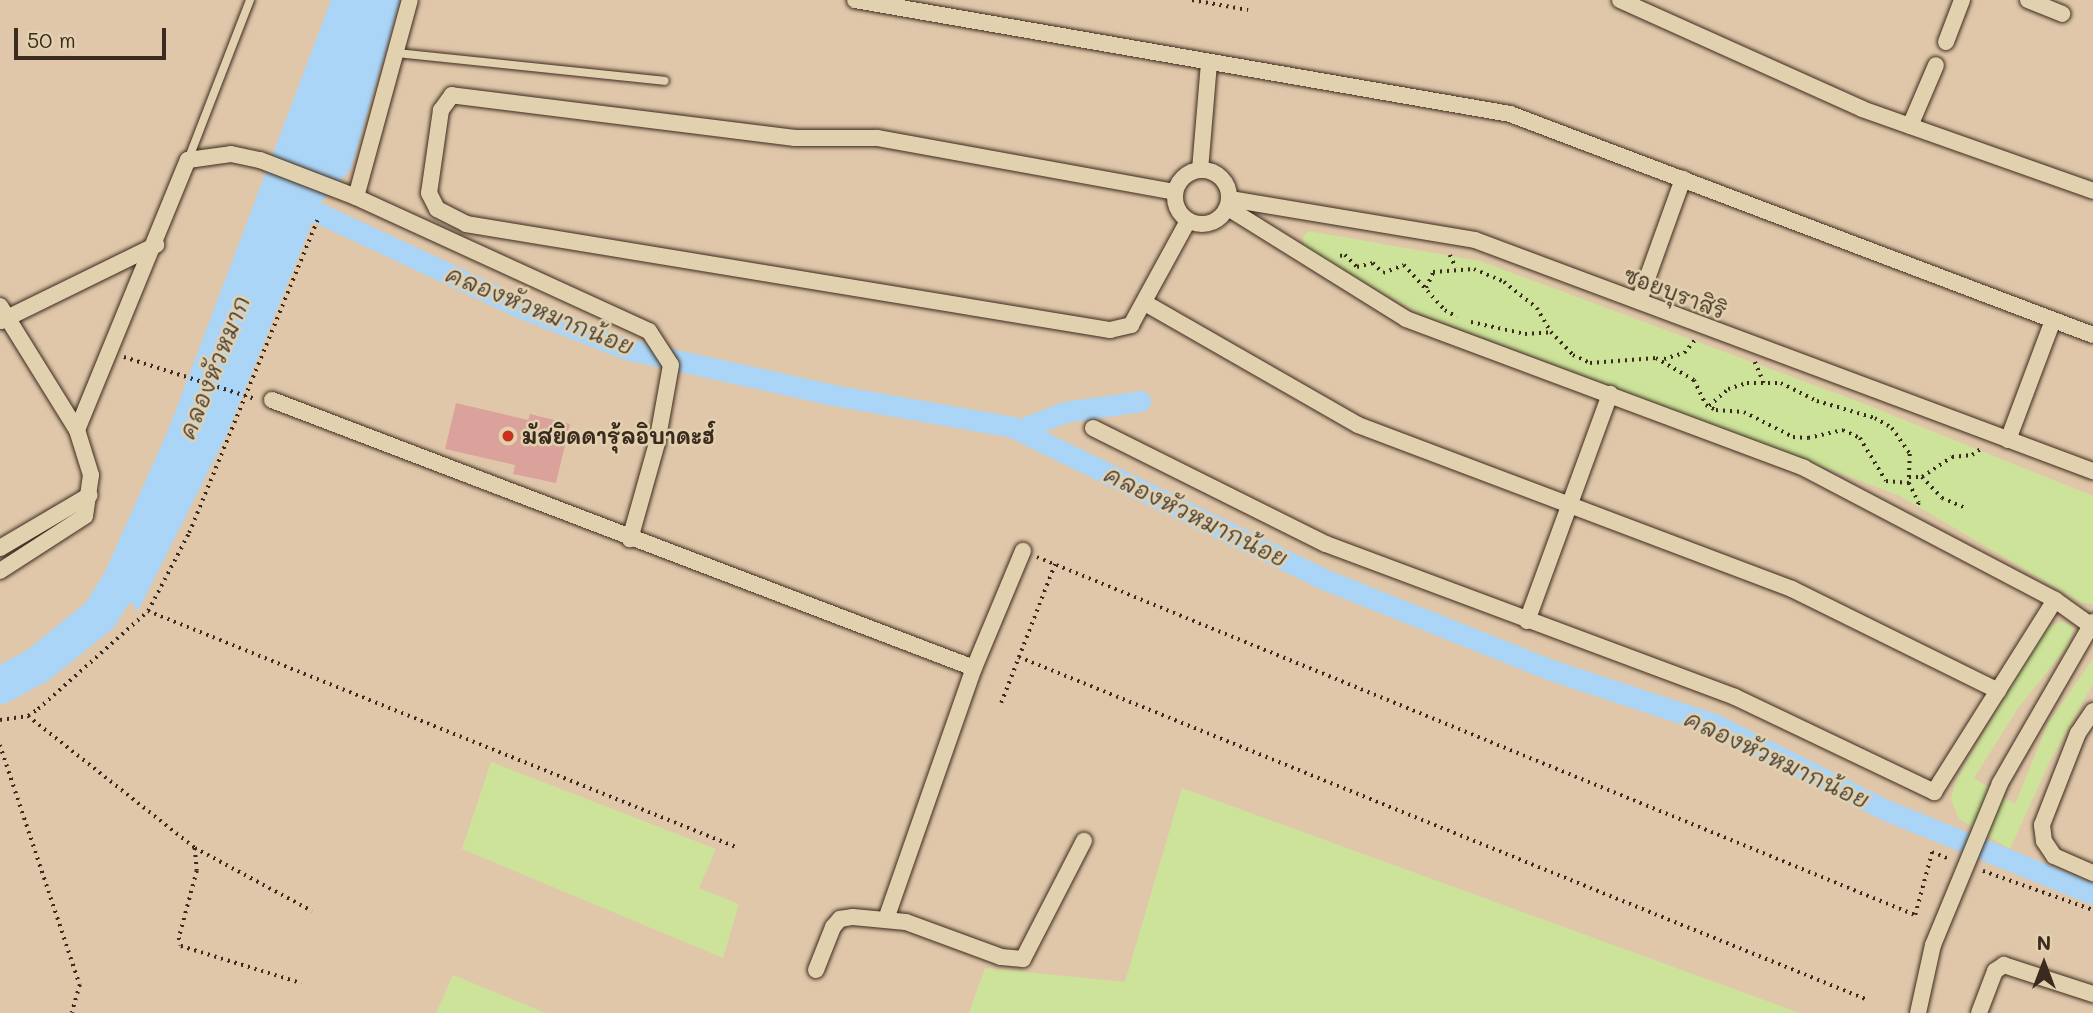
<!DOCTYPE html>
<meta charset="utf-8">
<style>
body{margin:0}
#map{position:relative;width:2093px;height:1013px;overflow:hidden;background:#e1c7aa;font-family:Mali,"Playpen Sans Thai",sans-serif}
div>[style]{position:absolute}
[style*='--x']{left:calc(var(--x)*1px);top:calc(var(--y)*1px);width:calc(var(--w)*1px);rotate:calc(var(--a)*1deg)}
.green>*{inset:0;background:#cce399}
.water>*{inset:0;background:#abd5f6}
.canal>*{height:21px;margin:-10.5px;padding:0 10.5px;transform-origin:10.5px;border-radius:10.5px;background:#abd5f6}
.river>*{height:37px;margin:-18.5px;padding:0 18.5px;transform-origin:18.5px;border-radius:18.5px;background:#abd5f6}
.building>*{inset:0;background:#dba19b}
.path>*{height:3.5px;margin-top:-1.75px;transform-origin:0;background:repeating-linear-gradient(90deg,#3b2a1e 0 2px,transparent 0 7px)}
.roads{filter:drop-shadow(0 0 2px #3b2a1e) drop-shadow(0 0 2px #3b2a1e)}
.lane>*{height:8px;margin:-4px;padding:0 4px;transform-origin:4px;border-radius:4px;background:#e2d1ae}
.street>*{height:16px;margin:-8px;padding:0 8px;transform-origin:8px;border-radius:8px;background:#e2d1ae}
.street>.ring{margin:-8px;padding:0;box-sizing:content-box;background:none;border:16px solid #e2d1ae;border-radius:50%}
.dots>*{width:19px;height:19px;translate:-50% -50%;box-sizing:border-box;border:4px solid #e2d1ae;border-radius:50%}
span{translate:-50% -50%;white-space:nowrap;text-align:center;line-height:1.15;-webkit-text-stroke:5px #e2d1ae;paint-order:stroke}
.street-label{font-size:21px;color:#3b2a1e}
.poi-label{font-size:21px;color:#3b2a1e;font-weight:700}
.left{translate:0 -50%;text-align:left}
.water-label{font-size:23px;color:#463b34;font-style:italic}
.north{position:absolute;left:2009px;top:929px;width:70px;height:70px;-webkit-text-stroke:5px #e2d1ae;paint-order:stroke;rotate:0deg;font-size:19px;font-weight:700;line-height:28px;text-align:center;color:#3b2a1e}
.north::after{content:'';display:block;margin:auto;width:24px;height:32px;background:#3b2a1e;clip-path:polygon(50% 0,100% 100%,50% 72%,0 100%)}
.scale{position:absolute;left:14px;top:28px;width:152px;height:32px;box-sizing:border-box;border:4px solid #3b2a1e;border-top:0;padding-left:9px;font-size:21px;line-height:24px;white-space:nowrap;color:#3b2a1e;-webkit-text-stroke:5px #e2d1ae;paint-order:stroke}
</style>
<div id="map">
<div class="green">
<i style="clip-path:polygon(1308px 231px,1480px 261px,1865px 404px,2093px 496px,2093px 604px,2082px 603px,1900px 496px,1419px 313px,1305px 250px,1303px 237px)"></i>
<i style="clip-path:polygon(2063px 621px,2074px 628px,2067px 647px,2018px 708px,1974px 778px,2015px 804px,2048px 723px,2093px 659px,2093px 684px,2049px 763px,2010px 849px,1959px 819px,1951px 799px,1955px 782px,2045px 628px)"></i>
<i style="clip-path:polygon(491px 762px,716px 849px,699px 888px,739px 904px,723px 958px,462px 849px)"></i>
<i style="clip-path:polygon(1182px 788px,1800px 1013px,969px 1013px,985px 968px,1125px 982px)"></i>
<i style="clip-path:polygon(453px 975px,546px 1013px,436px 1013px)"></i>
</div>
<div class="water">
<i style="clip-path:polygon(331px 0,401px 0,351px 169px,320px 203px,227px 434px,138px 611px,105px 572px,169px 428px)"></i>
</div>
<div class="canal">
<i style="--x:291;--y:200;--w:252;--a:25.1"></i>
<i style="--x:519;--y:307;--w:115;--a:21.4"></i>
<i style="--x:626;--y:349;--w:212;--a:12.5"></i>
<i style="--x:833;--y:395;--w:182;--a:10.1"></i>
<i style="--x:1012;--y:427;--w:344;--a:26"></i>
<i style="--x:1321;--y:578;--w:248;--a:21.8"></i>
<i style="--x:1551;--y:670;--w:172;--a:18.3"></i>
<i style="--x:1714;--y:724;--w:195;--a:26.6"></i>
<i style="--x:1888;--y:811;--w:221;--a:22"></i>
<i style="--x:1019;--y:430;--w:49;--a:-21.4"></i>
<i style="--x:1065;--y:412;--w:76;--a:-8.3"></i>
</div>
<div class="river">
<i style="--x:0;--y:685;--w:42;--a:-28.4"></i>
<i style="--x:37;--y:665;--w:80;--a:-38.9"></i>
<i style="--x:99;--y:615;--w:84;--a:-57.6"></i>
</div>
<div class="building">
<i style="clip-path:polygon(456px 403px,528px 420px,530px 414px,570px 424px,556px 483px,513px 474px,515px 465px,445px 449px)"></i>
</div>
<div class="path">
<i style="--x:1192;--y:0;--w:57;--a:10.1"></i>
<i style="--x:1450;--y:255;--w:14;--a:65"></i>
<i style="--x:1340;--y:256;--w:5;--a:-11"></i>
<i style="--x:1345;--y:255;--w:17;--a:45"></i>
<i style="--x:1357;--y:267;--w:16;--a:-14"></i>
<i style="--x:1373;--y:263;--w:14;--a:45"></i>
<i style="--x:1383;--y:273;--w:22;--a:-21"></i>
<i style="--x:1404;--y:265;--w:61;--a:47.7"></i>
<i style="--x:1445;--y:310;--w:14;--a:30"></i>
<i style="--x:1426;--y:288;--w:17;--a:-66"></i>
<i style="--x:1433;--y:272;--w:41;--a:-4.2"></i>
<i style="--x:1474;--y:269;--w:33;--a:23"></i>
<i style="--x:1504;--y:282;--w:42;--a:38.2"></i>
<i style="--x:1537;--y:308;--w:28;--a:60"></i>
<i style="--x:1551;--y:332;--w:32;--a:46"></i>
<i style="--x:1573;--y:355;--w:19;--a:25"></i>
<i style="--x:1590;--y:363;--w:66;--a:-4.3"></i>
<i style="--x:1656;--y:358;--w:44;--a:30.1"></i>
<i style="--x:1694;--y:380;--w:28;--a:64"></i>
<i style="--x:1706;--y:405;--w:11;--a:27"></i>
<i style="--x:1716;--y:410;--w:28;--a:4"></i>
<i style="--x:1744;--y:412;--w:55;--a:27"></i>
<i style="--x:1793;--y:437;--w:15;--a:4"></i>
<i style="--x:1808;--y:438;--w:36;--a:-13"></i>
<i style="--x:1843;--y:430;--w:19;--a:25"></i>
<i style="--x:1860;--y:438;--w:50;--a:58.8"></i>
<i style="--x:1886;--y:481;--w:23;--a:5"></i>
<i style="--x:1909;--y:483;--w:22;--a:63"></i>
<i style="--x:1919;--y:503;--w:5;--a:112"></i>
<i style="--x:1471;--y:322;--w:55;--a:12.5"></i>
<i style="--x:1525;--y:334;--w:26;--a:-4"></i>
<i style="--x:124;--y:357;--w:139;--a:17.7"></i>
<i style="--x:1664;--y:359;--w:21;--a:-17"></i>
<i style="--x:1684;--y:353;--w:17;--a:-50"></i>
<i style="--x:1755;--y:362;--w:23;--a:67"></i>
<i style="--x:1709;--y:406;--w:25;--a:-42"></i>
<i style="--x:1728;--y:389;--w:20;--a:-18"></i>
<i style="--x:1747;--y:383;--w:34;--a:0"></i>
<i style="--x:1781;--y:383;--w:40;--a:26.6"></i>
<i style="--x:1817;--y:401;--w:60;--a:16.3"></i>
<i style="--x:1875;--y:418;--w:20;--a:30"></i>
<i style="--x:1892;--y:428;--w:32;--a:55"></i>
<i style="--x:1910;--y:454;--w:29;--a:92"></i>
<i style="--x:1909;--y:477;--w:13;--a:0"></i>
<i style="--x:1922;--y:477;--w:29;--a:46"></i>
<i style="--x:1942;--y:498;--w:25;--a:23"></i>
<i style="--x:1922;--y:477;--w:36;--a:-34"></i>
<i style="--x:1952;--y:457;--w:20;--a:-6"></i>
<i style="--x:1972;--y:455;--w:12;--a:-35"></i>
<i style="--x:1037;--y:557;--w:948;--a:22.18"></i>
<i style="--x:1915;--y:915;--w:65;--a:-74.9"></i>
<i style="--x:1932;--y:852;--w:18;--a:22"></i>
<i style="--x:148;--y:611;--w:634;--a:21.87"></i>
<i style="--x:1019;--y:657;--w:916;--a:22"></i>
<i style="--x:1001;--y:703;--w:149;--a:-68.8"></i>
<i style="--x:28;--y:716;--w:213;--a:38.3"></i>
<i style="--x:195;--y:848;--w:133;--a:28.3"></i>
<i style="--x:0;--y:720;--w:28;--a:-8"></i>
<i style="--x:28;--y:716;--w:12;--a:-35"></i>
<i style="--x:38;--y:709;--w:147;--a:-41.7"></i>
<i style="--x:148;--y:611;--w:88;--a:-62.3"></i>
<i style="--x:189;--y:533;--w:339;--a:-67.7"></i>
<i style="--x:0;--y:745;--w:253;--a:71.6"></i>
<i style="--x:80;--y:985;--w:29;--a:106"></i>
<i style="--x:195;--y:848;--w:23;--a:85"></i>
<i style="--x:197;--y:871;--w:69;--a:105"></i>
<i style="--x:179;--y:938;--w:8;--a:76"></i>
<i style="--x:181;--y:946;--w:126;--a:17.1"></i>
<i style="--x:1983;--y:871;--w:117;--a:19.5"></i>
</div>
<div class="roads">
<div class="lane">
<i style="--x:396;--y:53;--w:270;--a:5.9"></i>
<i style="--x:188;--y:160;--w:172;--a:-68.8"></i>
</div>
<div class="street">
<i style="--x:855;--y:0;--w:665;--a:9.87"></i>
<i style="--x:1510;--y:114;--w:623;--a:20.76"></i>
<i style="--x:1620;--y:0;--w:265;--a:24.2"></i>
<i style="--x:1862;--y:109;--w:245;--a:19.5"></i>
<i style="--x:2028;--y:0;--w:37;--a:22"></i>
<i style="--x:1946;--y:42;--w:45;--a:-69.1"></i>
<i style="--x:1910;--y:126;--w:66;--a:-66.9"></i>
<i class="ring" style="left:1175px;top:170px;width:38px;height:38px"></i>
<i style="--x:1200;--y:170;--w:108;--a:-85.2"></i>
<i style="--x:1175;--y:192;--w:303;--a:-169.7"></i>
<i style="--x:877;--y:138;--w:82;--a:180"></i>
<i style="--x:795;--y:138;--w:346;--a:-172.9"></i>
<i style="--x:452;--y:95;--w:19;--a:126"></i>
<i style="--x:441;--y:110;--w:84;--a:98.2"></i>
<i style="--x:429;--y:193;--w:18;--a:63"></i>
<i style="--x:437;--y:209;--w:33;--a:27"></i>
<i style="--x:466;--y:224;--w:653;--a:9.35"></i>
<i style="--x:1110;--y:330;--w:22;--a:-13"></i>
<i style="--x:1131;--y:325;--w:119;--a:-61.3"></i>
<i style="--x:356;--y:197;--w:204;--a:-74.7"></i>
<i style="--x:1230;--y:199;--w:248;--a:9.5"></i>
<i style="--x:1475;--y:240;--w:660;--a:20.5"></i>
<i style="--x:1228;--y:208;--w:210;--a:31.9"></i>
<i style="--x:1406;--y:319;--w:425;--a:20.5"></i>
<i style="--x:1804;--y:468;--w:284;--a:27.7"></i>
<i style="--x:2055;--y:600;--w:43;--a:35.5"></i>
<i style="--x:1639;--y:301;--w:130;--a:-70.2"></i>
<i style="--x:1145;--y:303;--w:245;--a:29.8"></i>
<i style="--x:1358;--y:425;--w:464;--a:20.7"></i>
<i style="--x:1792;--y:589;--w:230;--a:26.3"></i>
<i style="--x:0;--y:306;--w:146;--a:58.2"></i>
<i style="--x:77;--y:430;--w:47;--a:72.7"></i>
<i style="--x:91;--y:475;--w:41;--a:98.3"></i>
<i style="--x:85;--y:516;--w:101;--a:147.1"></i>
<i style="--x:1;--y:321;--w:173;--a:-26.1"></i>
<i style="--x:272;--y:400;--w:751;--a:20.9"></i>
<i style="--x:1093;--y:428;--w:260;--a:26.5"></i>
<i style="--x:1326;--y:544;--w:437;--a:20.5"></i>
<i style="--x:1735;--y:697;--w:221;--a:25.5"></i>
<i style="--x:1934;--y:792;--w:227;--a:-57.8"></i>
<i style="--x:77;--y:430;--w:292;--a:-67.7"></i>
<i style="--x:188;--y:160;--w:43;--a:-7.9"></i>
<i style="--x:231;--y:154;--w:30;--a:12"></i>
<i style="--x:260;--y:160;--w:103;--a:21.1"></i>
<i style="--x:356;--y:197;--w:322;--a:24.6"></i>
<i style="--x:649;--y:331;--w:40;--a:57.1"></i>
<i style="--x:671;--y:365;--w:79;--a:100.2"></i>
<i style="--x:657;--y:443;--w:100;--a:105.7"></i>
<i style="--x:2008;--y:440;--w:128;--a:-69.4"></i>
<i style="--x:0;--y:548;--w:104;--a:-30.5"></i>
<i style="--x:1527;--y:621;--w:242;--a:-69.9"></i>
<i style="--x:2093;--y:711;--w:27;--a:124"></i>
<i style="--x:2078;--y:733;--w:99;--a:111.4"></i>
<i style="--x:2042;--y:825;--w:16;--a:83"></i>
<i style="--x:2044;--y:841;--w:18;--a:56"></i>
<i style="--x:2054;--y:856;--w:43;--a:23.6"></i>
<i style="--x:886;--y:919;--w:266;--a:-70.7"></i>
<i style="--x:974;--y:668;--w:127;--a:-67.3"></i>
<i style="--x:816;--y:970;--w:46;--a:-68.4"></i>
<i style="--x:833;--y:927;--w:11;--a:-49"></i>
<i style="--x:840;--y:919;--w:13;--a:-9"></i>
<i style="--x:853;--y:917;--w:53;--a:5.4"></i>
<i style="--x:906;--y:922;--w:101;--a:20.2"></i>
<i style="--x:1001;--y:957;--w:22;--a:5"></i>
<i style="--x:1023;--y:959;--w:133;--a:-62.7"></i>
<i style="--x:1918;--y:1013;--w:70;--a:-77.6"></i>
<i style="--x:1933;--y:945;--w:175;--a:-67.5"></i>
<i style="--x:2000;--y:783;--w:186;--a:-60"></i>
<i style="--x:1979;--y:1013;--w:45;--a:-69.1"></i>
<i style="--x:1995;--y:971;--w:11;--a:-34"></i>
<i style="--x:2004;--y:965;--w:94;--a:18"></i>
</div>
</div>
<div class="dots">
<i style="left:508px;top:436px;background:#c8321e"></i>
</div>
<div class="street-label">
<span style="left:1675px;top:293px;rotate:21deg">ซอยบุราสิริ</span>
</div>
<div class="poi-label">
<span class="left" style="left:522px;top:436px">มัสยิดดารุ้ลอิบาดะฮ์</span>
</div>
<div class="water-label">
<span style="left:540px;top:310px;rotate:22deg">คลองหัวหมากน้อย</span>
<span style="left:214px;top:367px;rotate:-68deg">คลองหัวหมาก</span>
<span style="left:1196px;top:516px;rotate:26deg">คลองหัวหมากน้อย</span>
<span style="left:1777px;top:759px;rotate:25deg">คลองหัวหมากน้อย</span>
</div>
<div class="north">N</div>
<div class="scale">50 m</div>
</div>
